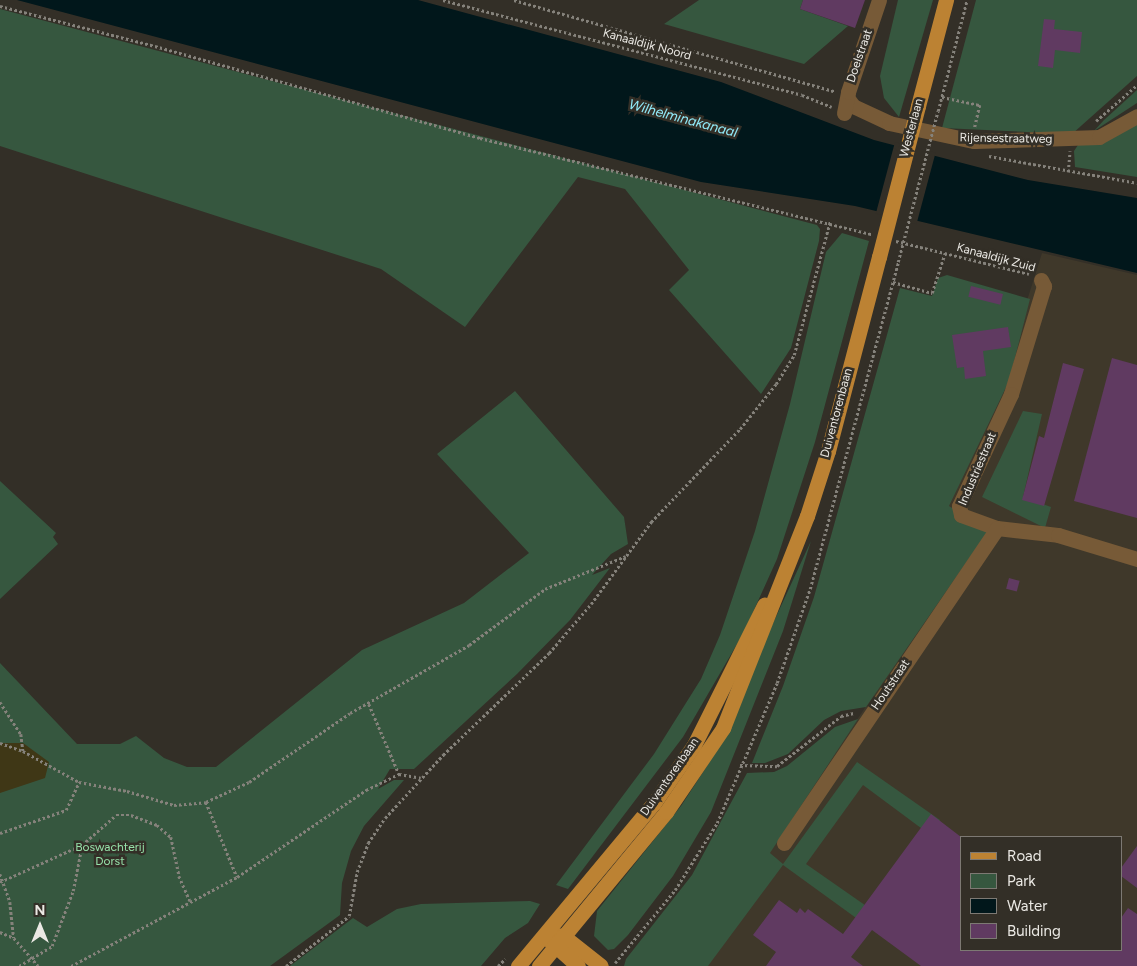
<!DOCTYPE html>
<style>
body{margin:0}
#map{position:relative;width:1137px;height:966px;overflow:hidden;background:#332f27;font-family:Figtree,sans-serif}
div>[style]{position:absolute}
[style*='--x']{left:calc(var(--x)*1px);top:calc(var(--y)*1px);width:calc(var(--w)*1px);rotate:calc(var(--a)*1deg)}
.built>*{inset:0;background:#3f382a}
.green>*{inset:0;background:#36573f}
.sand>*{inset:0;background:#3f3716}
.water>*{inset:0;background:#01171b}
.pier>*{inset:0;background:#332f27;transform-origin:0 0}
.building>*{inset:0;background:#603a61;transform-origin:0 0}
.path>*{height:2.5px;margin-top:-1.25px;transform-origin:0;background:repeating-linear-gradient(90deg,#85827b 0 2.5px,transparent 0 5px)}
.minor>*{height:15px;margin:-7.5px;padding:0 7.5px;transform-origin:7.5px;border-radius:7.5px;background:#775a37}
.major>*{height:15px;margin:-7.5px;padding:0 7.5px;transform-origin:7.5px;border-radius:7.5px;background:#bc8233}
.path-bridge>*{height:2.5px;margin-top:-1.25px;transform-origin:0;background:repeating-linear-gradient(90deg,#85827b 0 2.5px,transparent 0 5px)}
.major-bridge>*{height:15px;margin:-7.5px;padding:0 7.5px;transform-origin:7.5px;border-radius:7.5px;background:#bc8233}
span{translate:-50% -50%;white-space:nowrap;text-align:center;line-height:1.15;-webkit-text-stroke:5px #332f27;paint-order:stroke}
.street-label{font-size:12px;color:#ebe9e4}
.park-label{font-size:12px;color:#96e1a9}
.water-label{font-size:14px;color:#91eaf8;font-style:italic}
.legend{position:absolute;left:960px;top:836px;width:162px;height:115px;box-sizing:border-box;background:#332f27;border:1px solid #7d7973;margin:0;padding:6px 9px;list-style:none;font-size:15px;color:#ebe9e4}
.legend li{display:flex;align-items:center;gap:10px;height:25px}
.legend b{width:25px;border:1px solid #7d7973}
.north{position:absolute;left:15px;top:901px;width:50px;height:50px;-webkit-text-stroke:4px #332f27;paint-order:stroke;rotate:0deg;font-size:14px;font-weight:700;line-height:20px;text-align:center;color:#ebe9e4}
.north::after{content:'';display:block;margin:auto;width:18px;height:22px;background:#ebe9e4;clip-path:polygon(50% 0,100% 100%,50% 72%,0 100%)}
</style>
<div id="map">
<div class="built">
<i style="clip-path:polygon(evenodd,1042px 253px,1137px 275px,1137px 966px,694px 966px,980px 534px,936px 510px,1018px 329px,1042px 253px,961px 837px,1121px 837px,1121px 950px,961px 950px,961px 837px)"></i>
</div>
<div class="green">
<i style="clip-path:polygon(699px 0,803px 0,800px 9px,848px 26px,804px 64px,664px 24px)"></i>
<i style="clip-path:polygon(898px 0,933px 0,899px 117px,884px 98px,880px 76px)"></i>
<i style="clip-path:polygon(976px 0,1137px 0,1137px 76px,1072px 134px,942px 128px)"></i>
<i style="clip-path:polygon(0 9px,817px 225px,820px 229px,819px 241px,791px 348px,761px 394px,669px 290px,689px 270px,625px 189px,578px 177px,465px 327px,381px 269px,0 146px)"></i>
<i style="clip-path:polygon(1137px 90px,1137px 103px,1094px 131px,1104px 120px)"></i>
<i style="clip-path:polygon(1137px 122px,1137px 177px,1075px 167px,1074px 151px,1078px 145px)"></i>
<i style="clip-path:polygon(842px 233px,869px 241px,815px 442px,777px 559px,744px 632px,683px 737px,568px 889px,556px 885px,654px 754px,701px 679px,720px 635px,755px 531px,790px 404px,826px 252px)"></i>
<i style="clip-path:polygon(947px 275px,1030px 299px,1009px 381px,949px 506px,988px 531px,866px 707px,841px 711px,824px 720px,788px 754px,765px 763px,752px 763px,783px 686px,814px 597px,900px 288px,932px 296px,938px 278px)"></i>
<i style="clip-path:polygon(515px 391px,624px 517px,628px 544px,611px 554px,592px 575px,610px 568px,570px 620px,517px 674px,414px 769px,390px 769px,378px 789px,394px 780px,404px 780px,364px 826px,351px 851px,342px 883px,340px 915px,270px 966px,0 966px,0 663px,77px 744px,120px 744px,136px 736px,164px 758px,187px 767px,216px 767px,362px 650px,464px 603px,529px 553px,437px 454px)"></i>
<i style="clip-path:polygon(1023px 411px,1042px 414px,1023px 497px,1051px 507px,1045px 528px,982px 497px)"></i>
<i style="clip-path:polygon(0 481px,56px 533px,53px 537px,58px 544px,0 599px)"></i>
<i style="clip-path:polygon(811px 541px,783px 631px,711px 812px,673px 876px,628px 935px,614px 949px,608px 950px,594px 936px,597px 911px,681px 806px,707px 766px)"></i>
<i style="clip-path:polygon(858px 719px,770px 853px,783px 864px,857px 762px,940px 820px,929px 834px,863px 785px,806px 864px,872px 910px,863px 923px,783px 865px,708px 966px,624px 966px,626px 959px,692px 875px,747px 773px,774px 772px,787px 766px,835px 727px)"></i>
<i style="clip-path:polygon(530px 901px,540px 904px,528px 923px,505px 938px,481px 966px,290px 966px,353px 918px,367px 927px,397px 909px,421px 904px)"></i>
</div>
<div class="sand">
<i style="clip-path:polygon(0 743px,23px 743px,49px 762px,45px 778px,0 793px)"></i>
</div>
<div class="water">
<i style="clip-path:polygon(17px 0,418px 0,721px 82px,874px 140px,1028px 180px,1137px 198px,1137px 273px,855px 206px,701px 182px)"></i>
</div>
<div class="pier">
<i style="left:895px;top:142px;width:42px;height:74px;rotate:15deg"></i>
</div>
<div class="building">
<i style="clip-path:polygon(803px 0,865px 0,855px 28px,800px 9px)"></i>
<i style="clip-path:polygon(1044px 19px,1055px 20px,1054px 29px,1082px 32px,1080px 53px,1055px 50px,1053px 68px,1038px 66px)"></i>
<i style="left:971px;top:286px;width:33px;height:11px;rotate:14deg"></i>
<i style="clip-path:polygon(1008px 327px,1011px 347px,983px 351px,986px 376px,965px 379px,964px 367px,957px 368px,952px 335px)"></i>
<i style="clip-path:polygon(1112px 358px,1137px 365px,1137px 518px,1074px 501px)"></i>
<i style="clip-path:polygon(1063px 363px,1084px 369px,1044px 506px,1022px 500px,1039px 436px,1044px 438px)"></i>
<i style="left:1009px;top:578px;width:11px;height:11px;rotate:15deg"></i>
<i style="clip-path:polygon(931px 814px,961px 837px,961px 950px,1121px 950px,1121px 918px,1128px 908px,1137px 914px,1137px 966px,921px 966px,872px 930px,851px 957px,863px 966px,766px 966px,776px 952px,753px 935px,779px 900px,797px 913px,800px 908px,805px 913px,808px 909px,843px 934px)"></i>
<i style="clip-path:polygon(1137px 846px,1137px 888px,1121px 876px,1121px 868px)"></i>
</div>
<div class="path">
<i style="--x:443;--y:0;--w:371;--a:14.8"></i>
<i style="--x:802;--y:95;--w:32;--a:22"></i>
<i style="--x:514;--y:0;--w:333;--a:15.9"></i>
<i style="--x:0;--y:6;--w:160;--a:14.5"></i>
<i style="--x:155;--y:46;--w:338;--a:15.8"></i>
<i style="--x:480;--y:138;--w:404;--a:13.8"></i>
<i style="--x:942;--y:97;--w:39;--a:12"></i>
<i style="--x:980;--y:105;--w:23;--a:103"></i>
<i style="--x:938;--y:111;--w:115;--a:-75.4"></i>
<i style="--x:1096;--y:121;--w:55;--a:-41.3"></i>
<i style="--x:989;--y:156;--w:150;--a:10.3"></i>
<i style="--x:1068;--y:172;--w:21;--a:-85"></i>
<i style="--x:896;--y:241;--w:137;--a:13.9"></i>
<i style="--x:893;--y:282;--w:41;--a:15.8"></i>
<i style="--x:932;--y:293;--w:42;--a:-72"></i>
<i style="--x:0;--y:702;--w:38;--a:57"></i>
<i style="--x:21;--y:734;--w:17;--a:83"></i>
<i style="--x:369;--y:704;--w:76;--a:66.8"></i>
<i style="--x:0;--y:743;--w:24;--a:19"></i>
<i style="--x:23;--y:751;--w:64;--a:29"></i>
<i style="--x:79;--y:782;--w:49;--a:10.6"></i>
<i style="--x:127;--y:791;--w:49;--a:16.6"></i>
<i style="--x:174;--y:805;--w:32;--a:-5"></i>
<i style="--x:206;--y:802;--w:47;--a:-24.9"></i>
<i style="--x:249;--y:782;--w:122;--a:-34.3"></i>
<i style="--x:350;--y:713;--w:137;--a:-29.7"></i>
<i style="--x:469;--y:645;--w:94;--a:-36.4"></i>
<i style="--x:545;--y:589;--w:87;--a:-22.2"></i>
<i style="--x:740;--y:765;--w:37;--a:2"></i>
<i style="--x:777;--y:766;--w:81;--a:-38"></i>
<i style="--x:841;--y:716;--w:13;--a:-13"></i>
<i style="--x:206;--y:802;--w:81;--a:67.5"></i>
<i style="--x:0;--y:833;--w:70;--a:-19.2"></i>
<i style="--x:66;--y:810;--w:31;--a:-65"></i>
<i style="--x:0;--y:874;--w:30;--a:70"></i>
<i style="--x:10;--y:902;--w:36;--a:84"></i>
<i style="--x:14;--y:938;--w:37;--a:49"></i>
<i style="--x:0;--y:882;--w:90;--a:-24.3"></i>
<i style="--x:0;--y:932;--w:15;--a:23"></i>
<i style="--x:615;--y:963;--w:94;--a:-50.6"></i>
<i style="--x:675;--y:890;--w:79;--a:-57.9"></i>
<i style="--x:717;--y:823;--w:152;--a:-66.8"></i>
<i style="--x:777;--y:683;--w:100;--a:-70.7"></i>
<i style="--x:810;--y:589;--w:339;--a:-74.9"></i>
<i style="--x:19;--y:966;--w:39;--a:-31"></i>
<i style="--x:52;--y:946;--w:59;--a:-69.1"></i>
<i style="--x:73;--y:891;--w:47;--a:-78.9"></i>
<i style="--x:82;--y:845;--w:45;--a:-41.4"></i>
<i style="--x:116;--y:815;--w:15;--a:0"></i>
<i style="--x:131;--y:815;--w:28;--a:21"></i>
<i style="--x:157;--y:825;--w:18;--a:41"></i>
<i style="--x:171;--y:837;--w:40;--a:78"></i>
<i style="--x:179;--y:876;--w:27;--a:66"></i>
<i style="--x:71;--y:966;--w:188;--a:-28.2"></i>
<i style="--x:237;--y:877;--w:156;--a:-34"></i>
<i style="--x:366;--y:790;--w:37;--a:-26"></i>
<i style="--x:399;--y:774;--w:22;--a:10"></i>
<i style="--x:286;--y:966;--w:80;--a:-38.4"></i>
<i style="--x:349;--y:916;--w:45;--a:-79.7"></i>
<i style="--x:357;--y:872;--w:31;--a:-69"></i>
<i style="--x:368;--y:843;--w:30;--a:-56"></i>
<i style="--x:385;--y:818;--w:86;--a:-47.4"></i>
<i style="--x:443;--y:755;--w:147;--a:-43.9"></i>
<i style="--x:549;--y:653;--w:65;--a:-49.4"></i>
<i style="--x:591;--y:604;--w:102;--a:-53.8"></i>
<i style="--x:651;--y:522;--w:129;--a:-46.3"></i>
<i style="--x:740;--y:429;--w:58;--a:-51.3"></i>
<i style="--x:776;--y:384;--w:34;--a:-58"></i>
<i style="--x:794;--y:355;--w:138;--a:-74.9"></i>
<i style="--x:498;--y:966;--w:10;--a:-45"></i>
</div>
<div class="minor">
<i style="--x:848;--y:99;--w:9;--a:54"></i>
<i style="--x:853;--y:106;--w:40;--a:25"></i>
<i style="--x:889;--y:123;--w:87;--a:12"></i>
<i style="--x:974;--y:141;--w:125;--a:-1.8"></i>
<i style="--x:1099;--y:137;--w:43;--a:-28.9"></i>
<i style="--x:844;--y:113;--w:21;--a:-79"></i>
<i style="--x:848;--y:92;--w:97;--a:-71.4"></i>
<i style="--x:1041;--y:280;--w:7;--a:63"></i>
<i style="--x:1044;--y:286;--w:113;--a:107"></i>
<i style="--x:1011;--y:394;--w:123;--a:114.9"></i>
<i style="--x:959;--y:506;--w:9;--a:77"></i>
<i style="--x:961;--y:515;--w:38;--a:20"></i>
<i style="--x:997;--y:528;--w:61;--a:6.5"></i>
<i style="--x:1058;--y:535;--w:83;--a:16.9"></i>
<i style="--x:784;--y:843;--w:380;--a:-55.9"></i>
</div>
<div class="major">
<i style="--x:918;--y:106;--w:110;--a:-75.2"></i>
<i style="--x:555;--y:935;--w:8;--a:7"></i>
<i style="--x:563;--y:936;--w:48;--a:38.3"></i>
<i style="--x:549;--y:940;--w:39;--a:42"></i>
<i style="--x:518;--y:966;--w:212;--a:-50.2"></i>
<i style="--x:654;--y:803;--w:70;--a:-55.4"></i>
<i style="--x:694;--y:745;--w:157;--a:-63.4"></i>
<i style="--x:539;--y:966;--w:200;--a:-50.5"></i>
<i style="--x:666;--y:812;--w:102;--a:-55.8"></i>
<i style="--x:723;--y:728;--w:228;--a:-68.4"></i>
<i style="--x:807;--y:516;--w:68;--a:-72.1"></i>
<i style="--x:828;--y:451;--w:201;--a:-75.3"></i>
</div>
<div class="path-bridge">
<i style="--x:898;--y:262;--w:156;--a:-75.2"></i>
</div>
<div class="major-bridge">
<i style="--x:879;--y:257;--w:156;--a:-75.5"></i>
</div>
<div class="street-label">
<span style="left:647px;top:45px;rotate:15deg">Kanaaldijk Noord</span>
<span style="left:860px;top:56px;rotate:-71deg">Doelstraat</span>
<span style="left:912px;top:128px;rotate:-75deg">Westerlaan</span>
<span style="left:1006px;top:139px;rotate:1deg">Rijensestraatweg</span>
<span style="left:996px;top:258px;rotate:15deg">Kanaaldijk Zuid</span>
<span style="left:837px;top:413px;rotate:-75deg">Duiventorenbaan</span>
<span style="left:978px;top:469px;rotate:-67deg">Industriestraat</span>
<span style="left:891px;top:685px;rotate:-56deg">Houtstraat</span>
<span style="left:670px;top:777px;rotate:-55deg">Duiventorenbaan</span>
</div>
<div class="park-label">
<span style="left:110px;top:855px">Boswachterij<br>Dorst</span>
</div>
<div class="water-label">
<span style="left:683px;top:119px;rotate:15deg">Wilhelminakanaal</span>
</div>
<ul class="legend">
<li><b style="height:6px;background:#bc8233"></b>Road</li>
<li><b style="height:14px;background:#36573f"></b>Park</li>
<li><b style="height:14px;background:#01171b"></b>Water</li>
<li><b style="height:14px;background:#603a61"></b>Building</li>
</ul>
<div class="north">N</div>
</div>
